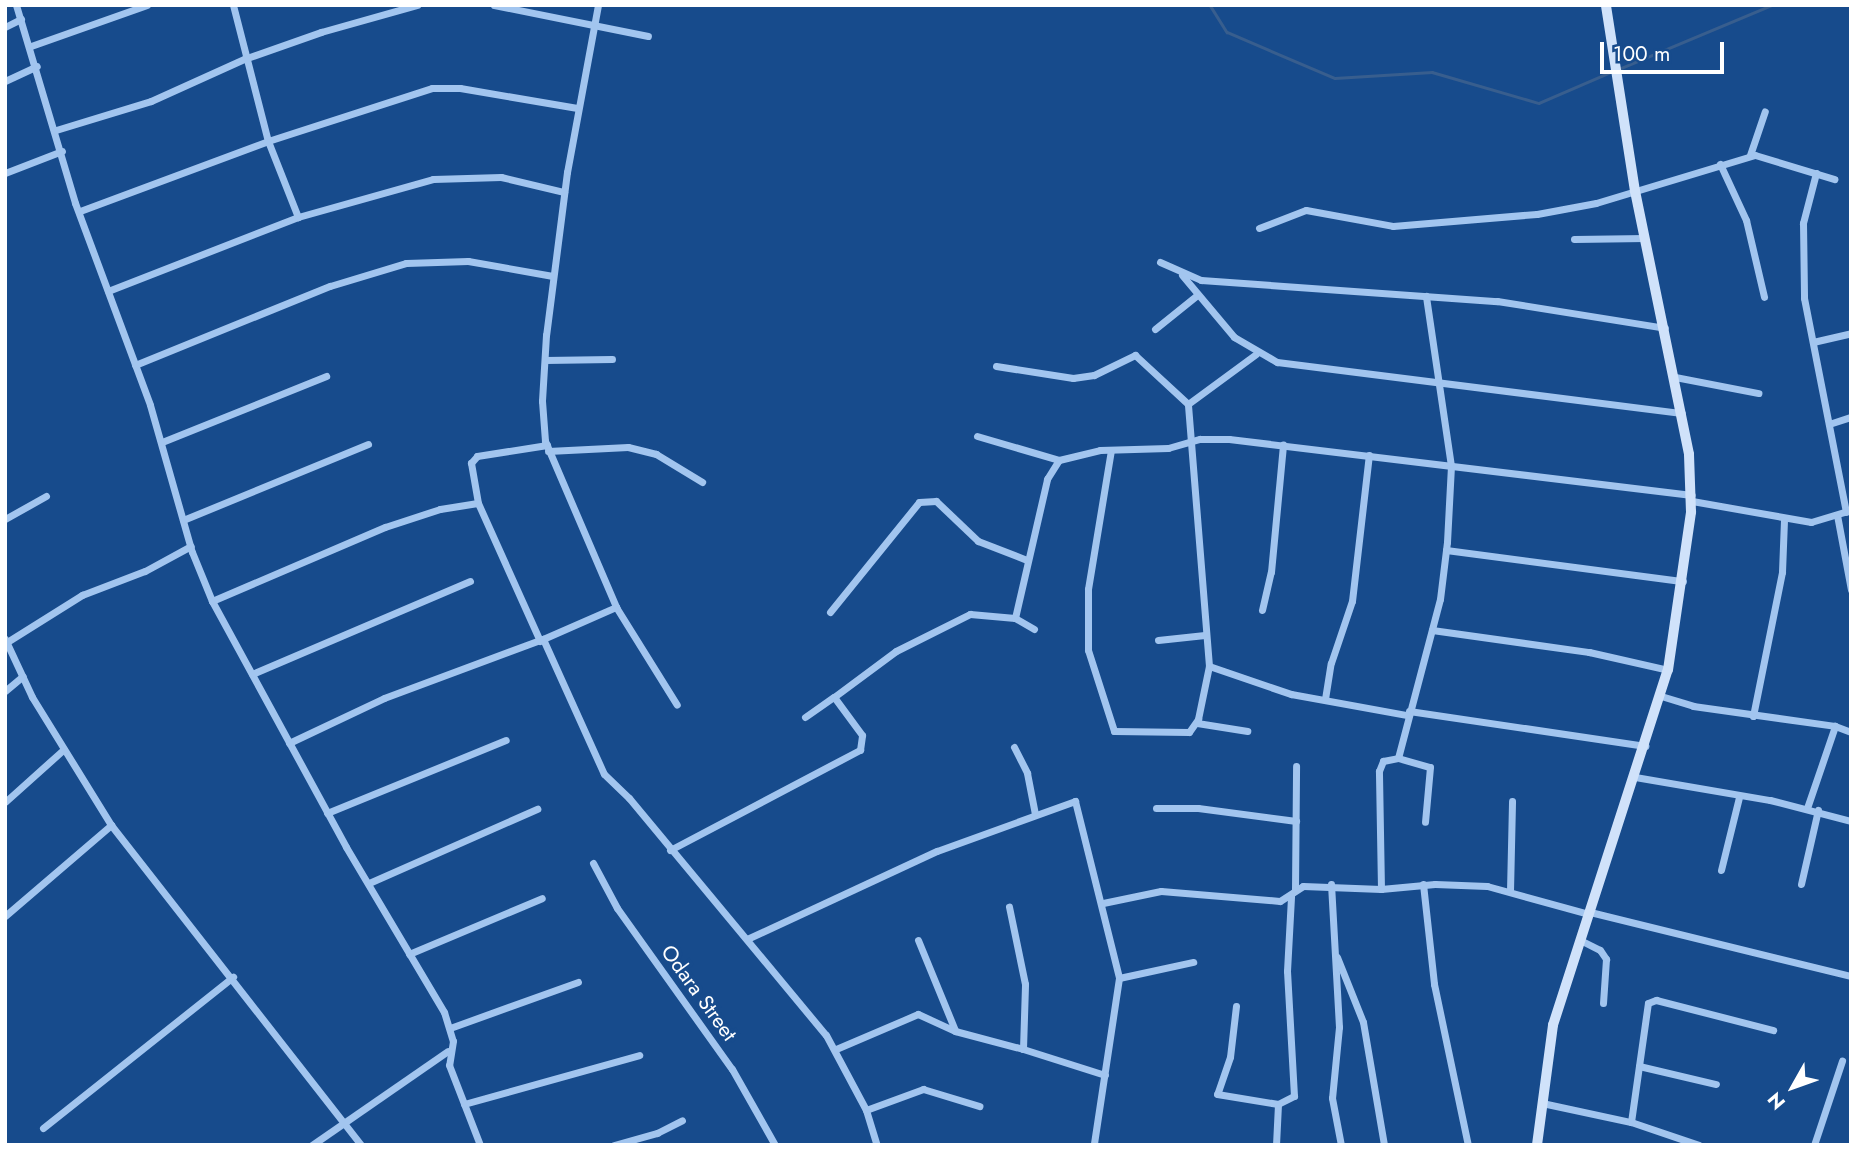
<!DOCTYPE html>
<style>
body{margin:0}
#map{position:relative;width:1856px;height:1150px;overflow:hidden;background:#174b8c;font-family:Jost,sans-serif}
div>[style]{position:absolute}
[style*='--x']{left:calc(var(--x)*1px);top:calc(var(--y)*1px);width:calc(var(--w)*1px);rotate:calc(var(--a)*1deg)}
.stream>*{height:2.5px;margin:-1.25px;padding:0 1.25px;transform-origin:1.25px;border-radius:1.25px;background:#385e8e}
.street>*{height:7px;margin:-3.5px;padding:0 3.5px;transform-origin:3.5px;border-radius:3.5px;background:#a2c5ef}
.secondary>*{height:10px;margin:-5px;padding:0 5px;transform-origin:5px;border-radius:5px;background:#d0e2fa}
span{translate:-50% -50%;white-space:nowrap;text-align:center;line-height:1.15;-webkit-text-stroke:7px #174b8c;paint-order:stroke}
.street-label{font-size:21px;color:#fff}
.frame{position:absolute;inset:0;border:7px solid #fff;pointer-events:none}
.north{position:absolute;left:1758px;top:1052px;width:70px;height:70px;-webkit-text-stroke:5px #174b8c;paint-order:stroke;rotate:230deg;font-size:19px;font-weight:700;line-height:28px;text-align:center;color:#fff}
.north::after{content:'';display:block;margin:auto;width:24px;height:32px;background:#fff;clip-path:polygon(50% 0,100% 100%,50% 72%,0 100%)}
.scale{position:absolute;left:1600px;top:42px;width:124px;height:32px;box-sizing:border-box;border:4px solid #fff;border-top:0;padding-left:9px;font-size:21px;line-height:24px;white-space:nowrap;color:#fff;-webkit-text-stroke:5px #174b8c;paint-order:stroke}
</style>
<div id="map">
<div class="stream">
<i style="--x:1210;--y:5;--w:32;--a:58"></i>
<i style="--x:1227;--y:32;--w:117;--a:23.1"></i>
<i style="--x:1335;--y:78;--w:97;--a:-3.5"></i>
<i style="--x:1432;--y:72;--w:111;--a:16.2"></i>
<i style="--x:1539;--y:103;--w:81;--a:-23.4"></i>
<i style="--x:1619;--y:69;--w:166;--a:-22.7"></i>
</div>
<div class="street">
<i style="--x:16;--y:5;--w:207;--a:73.4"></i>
<i style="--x:75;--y:203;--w:215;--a:69.6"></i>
<i style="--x:150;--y:405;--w:153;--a:74.1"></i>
<i style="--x:192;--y:552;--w:53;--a:67.8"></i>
<i style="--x:212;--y:601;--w:280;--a:61.4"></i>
<i style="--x:346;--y:847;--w:192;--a:59.3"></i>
<i style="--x:444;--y:1012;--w:30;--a:73"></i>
<i style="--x:453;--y:1041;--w:24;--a:99"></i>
<i style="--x:449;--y:1065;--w:86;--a:68.8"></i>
<i style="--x:233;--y:5;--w:140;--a:75.6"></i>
<i style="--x:268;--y:141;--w:82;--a:68.5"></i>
<i style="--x:494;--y:5;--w:157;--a:11.4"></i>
<i style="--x:598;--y:5;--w:170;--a:100.5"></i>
<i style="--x:567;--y:172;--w:164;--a:97.3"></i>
<i style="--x:546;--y:335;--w:66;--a:93.5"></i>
<i style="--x:542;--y:401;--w:40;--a:85.7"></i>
<i style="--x:545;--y:441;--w:181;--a:66.8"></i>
<i style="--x:616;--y:607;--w:115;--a:58.1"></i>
<i style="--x:5;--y:27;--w:18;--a:-27"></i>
<i style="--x:31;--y:46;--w:123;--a:-19.5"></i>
<i style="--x:5;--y:81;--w:35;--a:-25"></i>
<i style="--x:56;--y:130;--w:99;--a:-17"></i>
<i style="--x:151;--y:101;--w:102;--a:-24.3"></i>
<i style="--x:244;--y:59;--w:82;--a:-19.3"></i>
<i style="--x:321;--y:32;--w:100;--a:-15.7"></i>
<i style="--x:1750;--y:155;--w:46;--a:-71.2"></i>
<i style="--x:1720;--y:164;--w:62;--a:65.1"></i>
<i style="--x:1746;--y:220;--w:79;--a:76.8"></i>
<i style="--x:5;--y:173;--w:61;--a:-21.1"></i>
<i style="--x:1816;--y:173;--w:52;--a:104.6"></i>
<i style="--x:1803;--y:223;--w:75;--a:89.2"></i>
<i style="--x:1804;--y:298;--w:218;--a:78.9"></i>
<i style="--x:80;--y:211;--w:201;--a:-20.4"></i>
<i style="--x:268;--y:141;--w:172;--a:-17.9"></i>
<i style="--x:432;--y:88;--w:28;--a:0"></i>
<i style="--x:460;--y:88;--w:119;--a:9.7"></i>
<i style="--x:1259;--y:228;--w:50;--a:-21"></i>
<i style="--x:1306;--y:210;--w:88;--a:10.4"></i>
<i style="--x:1393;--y:226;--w:144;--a:-4.8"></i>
<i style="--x:1537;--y:214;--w:60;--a:-10.6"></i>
<i style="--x:1596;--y:203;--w:166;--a:-16.8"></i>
<i style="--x:1755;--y:155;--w:83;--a:16.9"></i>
<i style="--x:1574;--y:239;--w:71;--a:-0.8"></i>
<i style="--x:1160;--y:262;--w:45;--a:23.7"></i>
<i style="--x:1201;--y:280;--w:297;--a:4.1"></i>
<i style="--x:1497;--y:301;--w:170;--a:9.1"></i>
<i style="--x:1182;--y:275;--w:81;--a:50"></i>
<i style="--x:1234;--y:337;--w:50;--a:30.2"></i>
<i style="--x:1277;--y:362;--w:408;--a:7.2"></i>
<i style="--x:108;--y:291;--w:204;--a:-21.3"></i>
<i style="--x:298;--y:217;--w:140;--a:-15.7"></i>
<i style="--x:433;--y:179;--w:68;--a:-1.7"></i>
<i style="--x:501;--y:177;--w:65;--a:13.4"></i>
<i style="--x:1155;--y:329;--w:53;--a:-38.8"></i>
<i style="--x:1813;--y:342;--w:39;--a:-13"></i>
<i style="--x:545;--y:360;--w:67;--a:-0.9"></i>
<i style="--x:135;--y:365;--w:210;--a:-22.1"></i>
<i style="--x:330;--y:286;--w:79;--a:-16.8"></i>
<i style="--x:406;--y:263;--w:62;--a:-1.8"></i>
<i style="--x:468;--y:261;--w:86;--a:10"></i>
<i style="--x:996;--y:366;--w:78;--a:8.9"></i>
<i style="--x:1073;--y:378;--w:21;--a:-8"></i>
<i style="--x:1094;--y:375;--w:46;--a:-26"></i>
<i style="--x:1135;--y:355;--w:72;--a:42.8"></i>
<i style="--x:1675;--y:377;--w:85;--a:10.9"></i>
<i style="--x:1829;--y:424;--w:23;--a:-18"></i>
<i style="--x:977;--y:436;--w:85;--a:16.3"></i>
<i style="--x:162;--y:442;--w:177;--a:-21.9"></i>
<i style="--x:1111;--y:450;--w:141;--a:99.4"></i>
<i style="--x:1088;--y:589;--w:61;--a:90"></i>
<i style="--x:1088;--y:650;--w:85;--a:72.2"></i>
<i style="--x:1114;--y:731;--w:75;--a:0.8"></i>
<i style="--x:1189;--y:732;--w:16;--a:-55"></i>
<i style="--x:1198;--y:719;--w:54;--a:-78.3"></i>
<i style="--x:1209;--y:666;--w:263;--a:-94.6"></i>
<i style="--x:1188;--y:404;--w:84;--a:-36.3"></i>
<i style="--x:548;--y:451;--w:80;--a:-2.9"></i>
<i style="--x:628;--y:447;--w:29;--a:14"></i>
<i style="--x:656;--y:454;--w:54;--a:31.3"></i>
<i style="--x:1692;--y:501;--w:121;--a:10"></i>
<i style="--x:1811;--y:522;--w:42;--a:-16.7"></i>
<i style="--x:1837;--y:515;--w:76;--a:79.4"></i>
<i style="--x:5;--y:519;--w:47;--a:-29.3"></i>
<i style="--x:183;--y:520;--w:200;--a:-22.3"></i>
<i style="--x:1446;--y:550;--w:239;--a:7.5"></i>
<i style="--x:212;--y:601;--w:188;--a:-23.2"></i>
<i style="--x:385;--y:527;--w:58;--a:-18.1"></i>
<i style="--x:440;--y:509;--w:38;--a:-9"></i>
<i style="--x:1262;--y:610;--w:39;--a:-77"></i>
<i style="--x:1271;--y:572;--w:128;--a:-84.6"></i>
<i style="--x:830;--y:612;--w:141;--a:-51"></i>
<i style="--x:919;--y:502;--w:17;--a:-3"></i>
<i style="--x:936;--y:501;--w:58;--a:43.6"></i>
<i style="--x:978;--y:541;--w:53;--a:21.2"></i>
<i style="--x:1034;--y:629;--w:22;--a:-150"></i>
<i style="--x:1015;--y:618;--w:143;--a:-77"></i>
<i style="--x:1047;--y:479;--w:22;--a:-58"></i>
<i style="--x:1059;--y:460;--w:42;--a:-13.7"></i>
<i style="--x:1100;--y:450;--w:68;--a:-1.7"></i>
<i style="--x:1168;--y:448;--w:33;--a:-16"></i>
<i style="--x:1200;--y:439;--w:29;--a:0"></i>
<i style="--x:1229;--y:439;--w:466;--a:6.9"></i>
<i style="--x:1432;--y:630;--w:159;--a:8"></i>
<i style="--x:1589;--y:652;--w:81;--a:12.8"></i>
<i style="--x:5;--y:639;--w:64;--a:65"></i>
<i style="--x:32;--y:697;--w:150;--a:58.3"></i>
<i style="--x:111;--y:825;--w:406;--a:52"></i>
<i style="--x:543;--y:639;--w:148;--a:65.7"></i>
<i style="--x:604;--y:774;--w:35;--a:44"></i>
<i style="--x:629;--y:798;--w:308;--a:50.3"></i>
<i style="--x:826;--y:1035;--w:85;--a:61.9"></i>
<i style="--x:866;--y:1110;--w:37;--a:73"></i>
<i style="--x:1158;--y:640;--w:47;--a:-6.1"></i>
<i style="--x:540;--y:641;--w:151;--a:-114.2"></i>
<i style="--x:478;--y:503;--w:41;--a:-99.9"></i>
<i style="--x:471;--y:463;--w:9;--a:-49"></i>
<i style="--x:477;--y:456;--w:71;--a:-8.9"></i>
<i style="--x:7;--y:642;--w:89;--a:-32.1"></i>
<i style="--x:82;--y:595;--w:67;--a:-20.9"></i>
<i style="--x:145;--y:571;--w:52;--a:-28.5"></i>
<i style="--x:1209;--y:666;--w:87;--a:18.9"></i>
<i style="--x:1291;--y:694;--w:118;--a:10.3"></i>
<i style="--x:252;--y:674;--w:237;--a:-23.1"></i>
<i style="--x:5;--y:691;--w:23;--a:-40"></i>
<i style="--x:1661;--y:696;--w:34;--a:17"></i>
<i style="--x:1693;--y:706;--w:143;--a:8"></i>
<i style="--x:1835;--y:726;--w:17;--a:21"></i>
<i style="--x:1325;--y:699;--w:36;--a:-81"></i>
<i style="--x:1331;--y:663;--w:65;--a:-71.3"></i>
<i style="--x:1352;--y:601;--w:147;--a:-83.4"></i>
<i style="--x:1409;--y:711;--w:239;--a:8.4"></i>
<i style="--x:1753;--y:716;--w:147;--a:-78.6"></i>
<i style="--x:1782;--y:572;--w:53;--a:-87.8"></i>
<i style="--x:805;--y:717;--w:35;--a:-35"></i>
<i style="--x:1197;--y:723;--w:51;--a:9.1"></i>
<i style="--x:289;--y:743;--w:105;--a:-25.3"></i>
<i style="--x:384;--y:698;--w:170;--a:-20.4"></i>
<i style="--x:543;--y:639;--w:80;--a:-23.7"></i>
<i style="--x:1014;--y:747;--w:29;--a:63"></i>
<i style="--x:1027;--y:773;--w:42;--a:79"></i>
<i style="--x:1398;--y:758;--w:33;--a:16"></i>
<i style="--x:1430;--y:767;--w:55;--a:95.2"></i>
<i style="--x:1635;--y:777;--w:137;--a:9.7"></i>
<i style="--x:1770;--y:800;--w:84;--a:14.5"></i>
<i style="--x:5;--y:802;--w:79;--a:-41.9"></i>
<i style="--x:1156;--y:808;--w:42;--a:0"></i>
<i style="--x:1198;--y:808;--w:99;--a:7.6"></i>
<i style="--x:1807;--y:808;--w:87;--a:-71.1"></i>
<i style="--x:327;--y:813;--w:193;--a:-22.2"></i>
<i style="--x:670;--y:850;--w:215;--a:-27.8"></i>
<i style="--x:860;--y:750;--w:15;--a:-82"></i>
<i style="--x:862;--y:735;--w:47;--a:-126.4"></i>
<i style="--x:834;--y:697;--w:77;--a:-36.6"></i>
<i style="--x:896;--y:651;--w:83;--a:-26.6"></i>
<i style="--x:970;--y:614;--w:45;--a:5.1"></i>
<i style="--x:593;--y:863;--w:51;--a:61.9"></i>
<i style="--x:617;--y:908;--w:198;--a:54.5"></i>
<i style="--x:732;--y:1069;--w:87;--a:60.5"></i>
<i style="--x:1721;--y:870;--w:75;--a:-76.1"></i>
<i style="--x:369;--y:883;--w:184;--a:-23.8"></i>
<i style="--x:1331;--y:884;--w:143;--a:86.8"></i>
<i style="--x:1339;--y:1027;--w:71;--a:95.6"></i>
<i style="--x:1332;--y:1098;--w:48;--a:79.2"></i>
<i style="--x:1423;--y:884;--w:101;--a:83.7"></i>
<i style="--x:1434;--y:984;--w:165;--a:78.1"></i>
<i style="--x:1801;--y:884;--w:76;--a:-77.1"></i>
<i style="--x:1381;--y:889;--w:118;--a:-91"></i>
<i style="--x:1379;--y:771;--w:11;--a:-68"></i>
<i style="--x:1383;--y:761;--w:15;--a:-11"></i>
<i style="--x:1398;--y:758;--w:164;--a:-75.2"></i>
<i style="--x:1440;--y:599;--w:57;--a:-83"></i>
<i style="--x:1447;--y:542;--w:76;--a:-87"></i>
<i style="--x:1451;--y:466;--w:172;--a:-98.4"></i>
<i style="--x:1295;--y:890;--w:124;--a:-89.5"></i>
<i style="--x:1510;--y:891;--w:90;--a:-88.7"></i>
<i style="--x:1103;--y:903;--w:59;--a:-11.7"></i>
<i style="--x:1161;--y:891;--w:119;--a:4.8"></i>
<i style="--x:1280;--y:901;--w:27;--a:-33"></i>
<i style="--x:1303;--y:886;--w:78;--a:2.2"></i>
<i style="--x:1381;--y:889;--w:54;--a:-5.3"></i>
<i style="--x:1435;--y:884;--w:52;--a:2.2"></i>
<i style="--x:1487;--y:886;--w:106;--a:15.4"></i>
<i style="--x:1590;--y:912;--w:269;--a:13.8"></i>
<i style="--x:5;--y:916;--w:140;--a:-40.6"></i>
<i style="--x:747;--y:939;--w:209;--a:-24.9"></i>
<i style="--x:937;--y:851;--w:147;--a:-19.9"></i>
<i style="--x:1075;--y:801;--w:182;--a:76"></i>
<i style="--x:1119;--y:978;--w:168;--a:98.6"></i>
<i style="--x:918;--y:940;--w:97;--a:67.7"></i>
<i style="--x:1580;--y:940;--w:22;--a:27"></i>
<i style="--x:1600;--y:950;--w:11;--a:56"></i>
<i style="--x:1606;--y:959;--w:44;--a:93.9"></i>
<i style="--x:409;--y:954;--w:144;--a:-22.8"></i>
<i style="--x:1337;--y:957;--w:70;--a:68.2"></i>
<i style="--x:1363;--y:1022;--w:125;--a:80.3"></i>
<i style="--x:1119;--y:978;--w:76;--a:-12.2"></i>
<i style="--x:1236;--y:1006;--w:51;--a:96.7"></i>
<i style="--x:1230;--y:1057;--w:39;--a:109"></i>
<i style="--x:1217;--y:1094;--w:62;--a:9.3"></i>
<i style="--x:450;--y:1028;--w:136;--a:-19.8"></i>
<i style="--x:836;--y:1049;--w:89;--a:-23.1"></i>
<i style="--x:918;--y:1014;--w:41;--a:24.7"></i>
<i style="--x:955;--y:1031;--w:70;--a:14.8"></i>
<i style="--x:1023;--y:1049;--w:65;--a:-88.2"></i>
<i style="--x:1025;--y:984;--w:79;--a:-101.7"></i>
<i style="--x:1023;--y:1049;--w:86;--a:17.6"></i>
<i style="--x:1639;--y:1066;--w:79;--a:13.2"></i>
<i style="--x:1542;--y:1103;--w:91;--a:12.1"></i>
<i style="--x:1631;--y:1122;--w:72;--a:18.7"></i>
<i style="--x:464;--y:1104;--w:182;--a:-15.6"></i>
<i style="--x:866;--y:1110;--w:61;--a:-20.2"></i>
<i style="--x:923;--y:1089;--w:59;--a:16.9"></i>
<i style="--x:1631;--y:1122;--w:120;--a:-81.9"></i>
<i style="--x:1648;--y:1003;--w:9;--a:-21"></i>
<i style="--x:1656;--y:1000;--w:121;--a:14.4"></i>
<i style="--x:43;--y:1128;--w:243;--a:-38.5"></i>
<i style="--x:312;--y:1145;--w:165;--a:-34.7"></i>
<i style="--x:614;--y:1145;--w:45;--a:-15.6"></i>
<i style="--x:657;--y:1133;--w:28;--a:-27"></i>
<i style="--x:1276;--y:1145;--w:41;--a:-87.2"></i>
<i style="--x:1278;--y:1104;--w:18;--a:-27"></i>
<i style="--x:1294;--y:1096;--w:125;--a:-93.2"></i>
<i style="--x:1287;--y:971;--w:75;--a:-86.9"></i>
<i style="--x:1814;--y:1145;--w:89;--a:-71.6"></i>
</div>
<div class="secondary">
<i style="--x:1537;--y:1145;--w:121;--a:-82.4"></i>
<i style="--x:1553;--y:1025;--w:373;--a:-72.1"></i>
<i style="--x:1668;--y:670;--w:160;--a:-81.7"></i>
<i style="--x:1691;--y:512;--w:58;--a:-92"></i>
<i style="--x:1689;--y:454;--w:268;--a:-101.6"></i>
<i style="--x:1635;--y:191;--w:188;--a:-98.9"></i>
</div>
<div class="street-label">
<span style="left:699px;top:993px;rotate:54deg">Odara Street</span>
</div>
<div class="frame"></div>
<div class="north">N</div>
<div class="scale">100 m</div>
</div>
